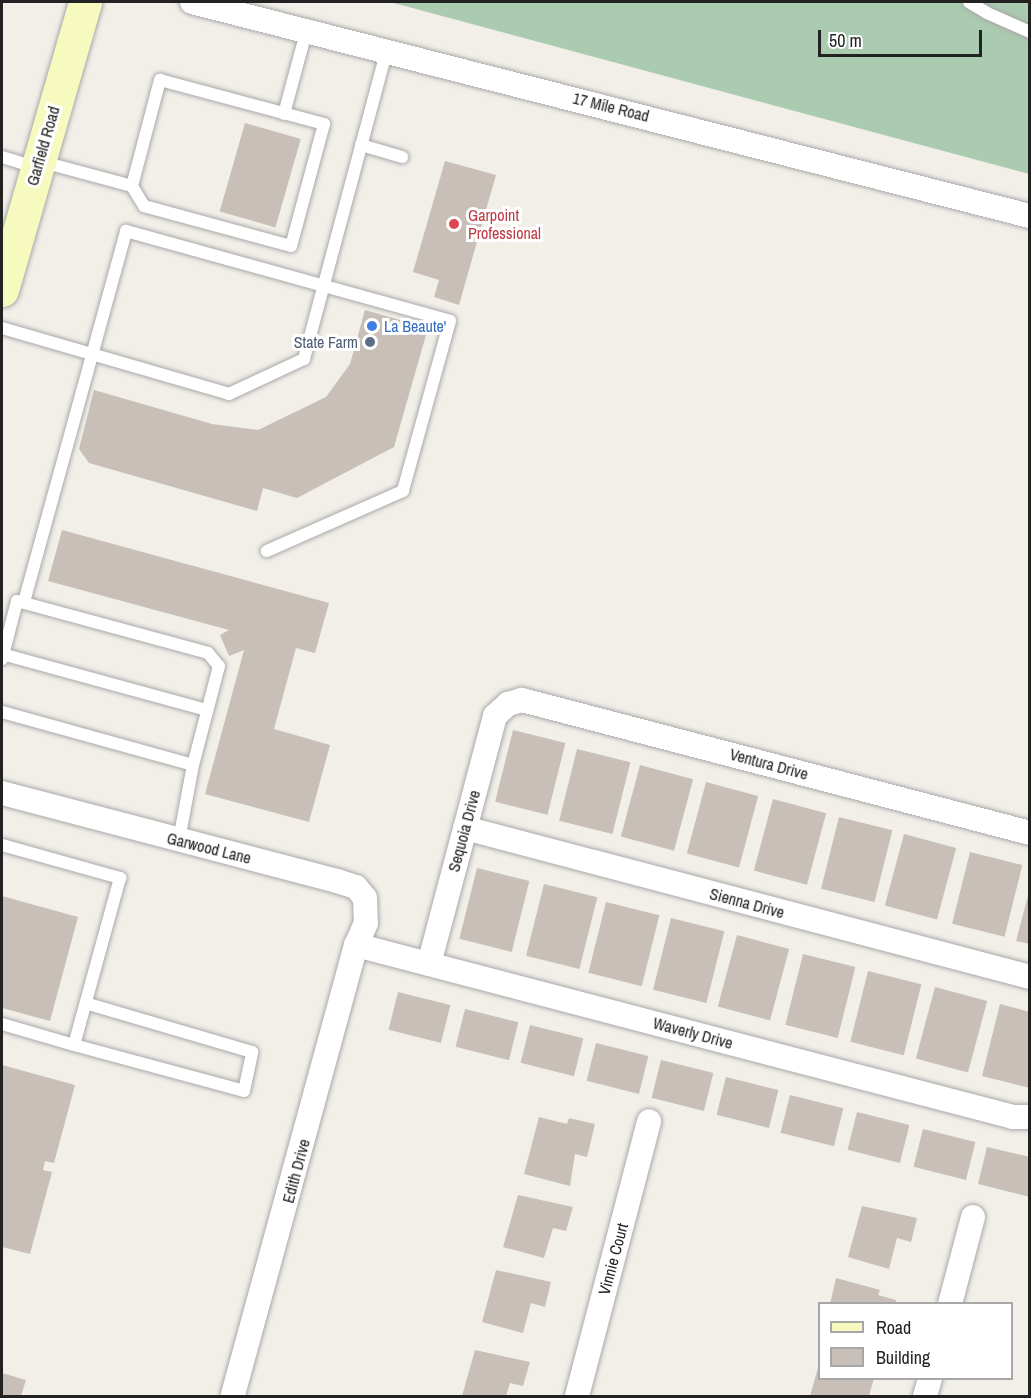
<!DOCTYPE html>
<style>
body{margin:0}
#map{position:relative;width:1031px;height:1398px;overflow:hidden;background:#f2efe9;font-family:"Archivo Narrow",sans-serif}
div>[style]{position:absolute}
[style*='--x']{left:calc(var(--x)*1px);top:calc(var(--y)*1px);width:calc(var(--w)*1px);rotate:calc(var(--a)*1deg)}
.cemetery>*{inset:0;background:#aacbaf}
.building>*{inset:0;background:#c7bfb8;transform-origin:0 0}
.roads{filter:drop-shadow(0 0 2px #a9a9a9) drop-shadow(0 0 2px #a9a9a9)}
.service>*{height:12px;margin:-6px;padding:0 6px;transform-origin:6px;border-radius:6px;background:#fff}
.minor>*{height:24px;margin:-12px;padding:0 12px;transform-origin:12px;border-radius:12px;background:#fff}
.secondary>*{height:33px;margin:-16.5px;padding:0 16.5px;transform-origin:16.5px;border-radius:16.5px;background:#f7fabf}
.dots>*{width:16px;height:16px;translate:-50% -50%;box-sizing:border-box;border:3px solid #fff;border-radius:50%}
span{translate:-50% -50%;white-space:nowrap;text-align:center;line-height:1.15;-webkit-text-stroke:6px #fff;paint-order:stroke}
.street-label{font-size:16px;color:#222}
.health-label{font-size:16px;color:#be3a42}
.left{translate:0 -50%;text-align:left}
.shop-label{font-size:16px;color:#366cbe}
.service-label{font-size:16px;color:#4e5e75}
.right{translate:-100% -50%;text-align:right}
.frame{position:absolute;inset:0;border:3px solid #222;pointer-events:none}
.legend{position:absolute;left:818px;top:1302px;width:195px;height:78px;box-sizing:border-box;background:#fff;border:2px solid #a7a7a7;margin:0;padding:8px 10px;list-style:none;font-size:18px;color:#222}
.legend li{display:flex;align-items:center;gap:12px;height:30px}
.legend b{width:30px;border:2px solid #a7a7a7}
.scale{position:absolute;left:818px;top:30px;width:164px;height:27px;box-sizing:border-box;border:3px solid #222;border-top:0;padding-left:8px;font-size:18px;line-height:21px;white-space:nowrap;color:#222;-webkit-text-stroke:4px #fff;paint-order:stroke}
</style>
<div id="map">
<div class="cemetery">
<i style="clip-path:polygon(390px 2px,1029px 2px,1029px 174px)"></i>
</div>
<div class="building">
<i style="left:245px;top:123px;width:58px;height:92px;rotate:16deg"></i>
<i style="clip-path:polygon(445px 161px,496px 175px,459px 305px,434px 297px,439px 280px,413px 272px)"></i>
<i style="clip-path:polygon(365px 310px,428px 328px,394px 447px,297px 498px,263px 488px,257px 511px,89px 463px,79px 449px,94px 390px,212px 424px,258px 430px,326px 397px,350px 364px)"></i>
<i style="clip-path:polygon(62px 530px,329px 603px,315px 653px,296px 648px,274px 729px,330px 745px,309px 822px,205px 794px,244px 650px,229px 656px,220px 635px,229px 630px,48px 581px)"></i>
<i style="left:513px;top:730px;width:54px;height:74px;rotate:14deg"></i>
<i style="left:577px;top:749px;width:55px;height:74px;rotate:14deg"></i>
<i style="left:640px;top:765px;width:55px;height:74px;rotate:15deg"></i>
<i style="left:706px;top:782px;width:54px;height:74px;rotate:15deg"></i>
<i style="left:773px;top:799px;width:55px;height:74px;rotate:15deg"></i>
<i style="left:839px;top:817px;width:55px;height:74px;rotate:14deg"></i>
<i style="left:904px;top:834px;width:54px;height:74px;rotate:15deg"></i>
<i style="left:970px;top:852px;width:54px;height:74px;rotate:14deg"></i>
<i style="left:477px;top:868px;width:54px;height:73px;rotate:14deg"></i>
<i style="left:544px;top:884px;width:55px;height:74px;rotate:14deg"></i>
<i style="clip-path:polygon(1029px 892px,1030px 892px,1030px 944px,1016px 941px)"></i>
<i style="clip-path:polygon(2px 896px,78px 917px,50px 1021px,2px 1008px)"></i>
<i style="left:606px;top:902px;width:55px;height:73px;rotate:14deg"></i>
<i style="left:671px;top:918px;width:55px;height:74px;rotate:14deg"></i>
<i style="left:737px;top:935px;width:54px;height:74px;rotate:15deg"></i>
<i style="left:803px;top:954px;width:54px;height:73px;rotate:14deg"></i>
<i style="left:868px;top:971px;width:55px;height:73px;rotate:14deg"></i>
<i style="left:935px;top:987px;width:54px;height:74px;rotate:15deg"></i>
<i style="left:398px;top:992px;width:54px;height:39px;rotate:14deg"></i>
<i style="clip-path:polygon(1000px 1004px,1030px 1012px,1030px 1088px,982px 1076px)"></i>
<i style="left:465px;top:1009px;width:55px;height:39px;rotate:14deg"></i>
<i style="left:530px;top:1025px;width:55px;height:39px;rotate:14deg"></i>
<i style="left:596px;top:1043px;width:54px;height:39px;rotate:14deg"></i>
<i style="left:661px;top:1060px;width:54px;height:39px;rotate:14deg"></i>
<i style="clip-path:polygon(2px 1065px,75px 1085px,54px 1163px,45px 1161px,43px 1170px,52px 1172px,30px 1254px,2px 1247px)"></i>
<i style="left:726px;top:1077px;width:54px;height:39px;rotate:14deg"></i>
<i style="left:790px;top:1095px;width:55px;height:39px;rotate:14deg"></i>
<i style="left:857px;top:1112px;width:54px;height:39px;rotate:14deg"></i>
<i style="clip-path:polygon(539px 1117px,567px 1124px,569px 1118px,595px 1124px,587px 1157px,575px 1154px,570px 1186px,524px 1174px)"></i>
<i style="left:923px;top:1129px;width:54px;height:39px;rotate:14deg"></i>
<i style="clip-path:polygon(987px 1147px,1030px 1157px,1030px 1197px,978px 1184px)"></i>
<i style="clip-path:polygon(518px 1195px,573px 1207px,566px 1231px,553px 1228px,544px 1258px,503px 1247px)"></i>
<i style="clip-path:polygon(862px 1206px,917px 1218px,911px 1242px,897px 1238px,889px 1269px,848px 1257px)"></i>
<i style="clip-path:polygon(496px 1270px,551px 1282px,545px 1307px,531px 1303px,523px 1333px,482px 1322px)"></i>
<i style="clip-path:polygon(836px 1278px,880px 1290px,878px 1295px,896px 1300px,895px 1304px,830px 1304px)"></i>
<i style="clip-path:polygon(475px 1350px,530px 1362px,523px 1386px,510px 1383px,506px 1396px,462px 1396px)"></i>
<i style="clip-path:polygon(819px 1364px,820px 1378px,874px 1378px,869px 1396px,810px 1396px)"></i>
<i style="clip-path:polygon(2px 1373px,26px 1380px,21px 1396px,2px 1396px)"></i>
</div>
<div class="roads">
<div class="service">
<i style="--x:969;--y:2;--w:21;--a:31"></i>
<i style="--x:987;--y:13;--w:47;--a:23.8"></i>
<i style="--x:284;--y:114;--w:88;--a:-74.9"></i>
<i style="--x:361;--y:145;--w:43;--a:16.3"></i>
<i style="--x:2;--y:157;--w:34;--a:17"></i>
<i style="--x:39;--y:161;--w:96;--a:15"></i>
<i style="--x:132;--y:186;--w:110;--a:-75.2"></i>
<i style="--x:160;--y:80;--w:170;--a:15"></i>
<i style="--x:324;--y:124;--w:126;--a:105.1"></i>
<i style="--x:291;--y:246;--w:152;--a:-164.8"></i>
<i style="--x:144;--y:206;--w:23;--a:-121"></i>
<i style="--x:2;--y:328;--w:236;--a:16.2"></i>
<i style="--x:229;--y:394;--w:83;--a:-25"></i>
<i style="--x:304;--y:359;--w:320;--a:-75"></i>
<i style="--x:24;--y:602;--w:385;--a:-74.6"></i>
<i style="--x:126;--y:231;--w:336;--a:15.5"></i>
<i style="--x:450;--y:321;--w:176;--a:105.5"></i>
<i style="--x:403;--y:491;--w:149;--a:156.2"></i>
<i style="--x:2;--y:654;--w:213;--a:15.3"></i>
<i style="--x:2;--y:659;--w:60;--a:-75.5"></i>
<i style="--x:17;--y:601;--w:198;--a:15.2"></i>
<i style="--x:208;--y:653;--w:17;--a:50"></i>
<i style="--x:219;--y:666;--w:102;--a:104.7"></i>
<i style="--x:193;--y:765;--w:76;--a:100.6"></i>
<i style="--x:2;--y:712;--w:198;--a:15.5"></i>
<i style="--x:2;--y:845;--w:123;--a:15.6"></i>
<i style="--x:120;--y:878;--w:173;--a:105.4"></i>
<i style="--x:74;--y:1045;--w:75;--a:-163.7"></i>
<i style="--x:74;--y:1045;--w:176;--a:15.1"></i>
<i style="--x:244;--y:1091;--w:40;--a:-78"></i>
<i style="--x:252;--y:1052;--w:173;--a:-163.6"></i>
</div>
<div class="minor">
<i style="--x:192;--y:2;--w:865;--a:14.33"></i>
<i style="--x:2;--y:793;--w:346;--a:14.7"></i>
<i style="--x:337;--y:881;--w:20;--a:18"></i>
<i style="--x:356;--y:887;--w:14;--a:51"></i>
<i style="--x:365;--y:898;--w:25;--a:88"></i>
<i style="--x:366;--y:923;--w:24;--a:114"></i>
<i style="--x:356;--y:945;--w:467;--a:105.3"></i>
<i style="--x:465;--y:828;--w:584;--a:14.77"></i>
<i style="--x:356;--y:945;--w:679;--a:14.67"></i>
<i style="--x:1013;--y:1117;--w:17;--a:0"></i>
<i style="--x:429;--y:964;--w:257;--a:-75.1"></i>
<i style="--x:495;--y:716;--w:18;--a:-43"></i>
<i style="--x:508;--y:704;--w:15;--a:-16"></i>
<i style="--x:522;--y:700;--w:525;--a:14.67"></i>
<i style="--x:950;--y:1304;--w:90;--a:-75.2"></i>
<i style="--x:577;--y:1396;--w:284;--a:-75.3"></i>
<i style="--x:925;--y:1396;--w:19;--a:-74"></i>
</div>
<div class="secondary">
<i style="--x:2;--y:290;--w:300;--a:-73.9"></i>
</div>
</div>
<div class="dots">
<i style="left:454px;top:224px;background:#e0444e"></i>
<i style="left:372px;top:326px;background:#3f7fe0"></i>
<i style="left:370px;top:342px;background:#5c6f8a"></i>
</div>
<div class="street-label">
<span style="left:611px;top:107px;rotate:14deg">17 Mile Road</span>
<span style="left:43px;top:146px;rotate:-74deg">Garfield Road</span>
<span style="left:769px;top:764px;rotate:15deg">Ventura Drive</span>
<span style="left:464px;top:831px;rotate:-75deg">Sequoia Drive</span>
<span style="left:209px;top:848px;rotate:14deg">Garwood Lane</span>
<span style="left:747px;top:903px;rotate:15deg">Sienna Drive</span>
<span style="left:693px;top:1033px;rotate:15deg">Waverly Drive</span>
<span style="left:296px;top:1171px;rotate:-75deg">Edith Drive</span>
<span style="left:613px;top:1259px;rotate:-75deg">Vinnie Court</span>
</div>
<div class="health-label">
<span class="left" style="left:468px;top:224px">Garpoint<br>Professional</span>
</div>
<div class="shop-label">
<span class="left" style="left:384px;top:326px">La Beaute'</span>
</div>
<div class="service-label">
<span class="right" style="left:358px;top:342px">State Farm</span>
</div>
<div class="frame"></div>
<ul class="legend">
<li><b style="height:8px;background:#f7fabf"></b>Road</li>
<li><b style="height:16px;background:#c7bfb8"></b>Building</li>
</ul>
<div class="scale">50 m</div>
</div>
